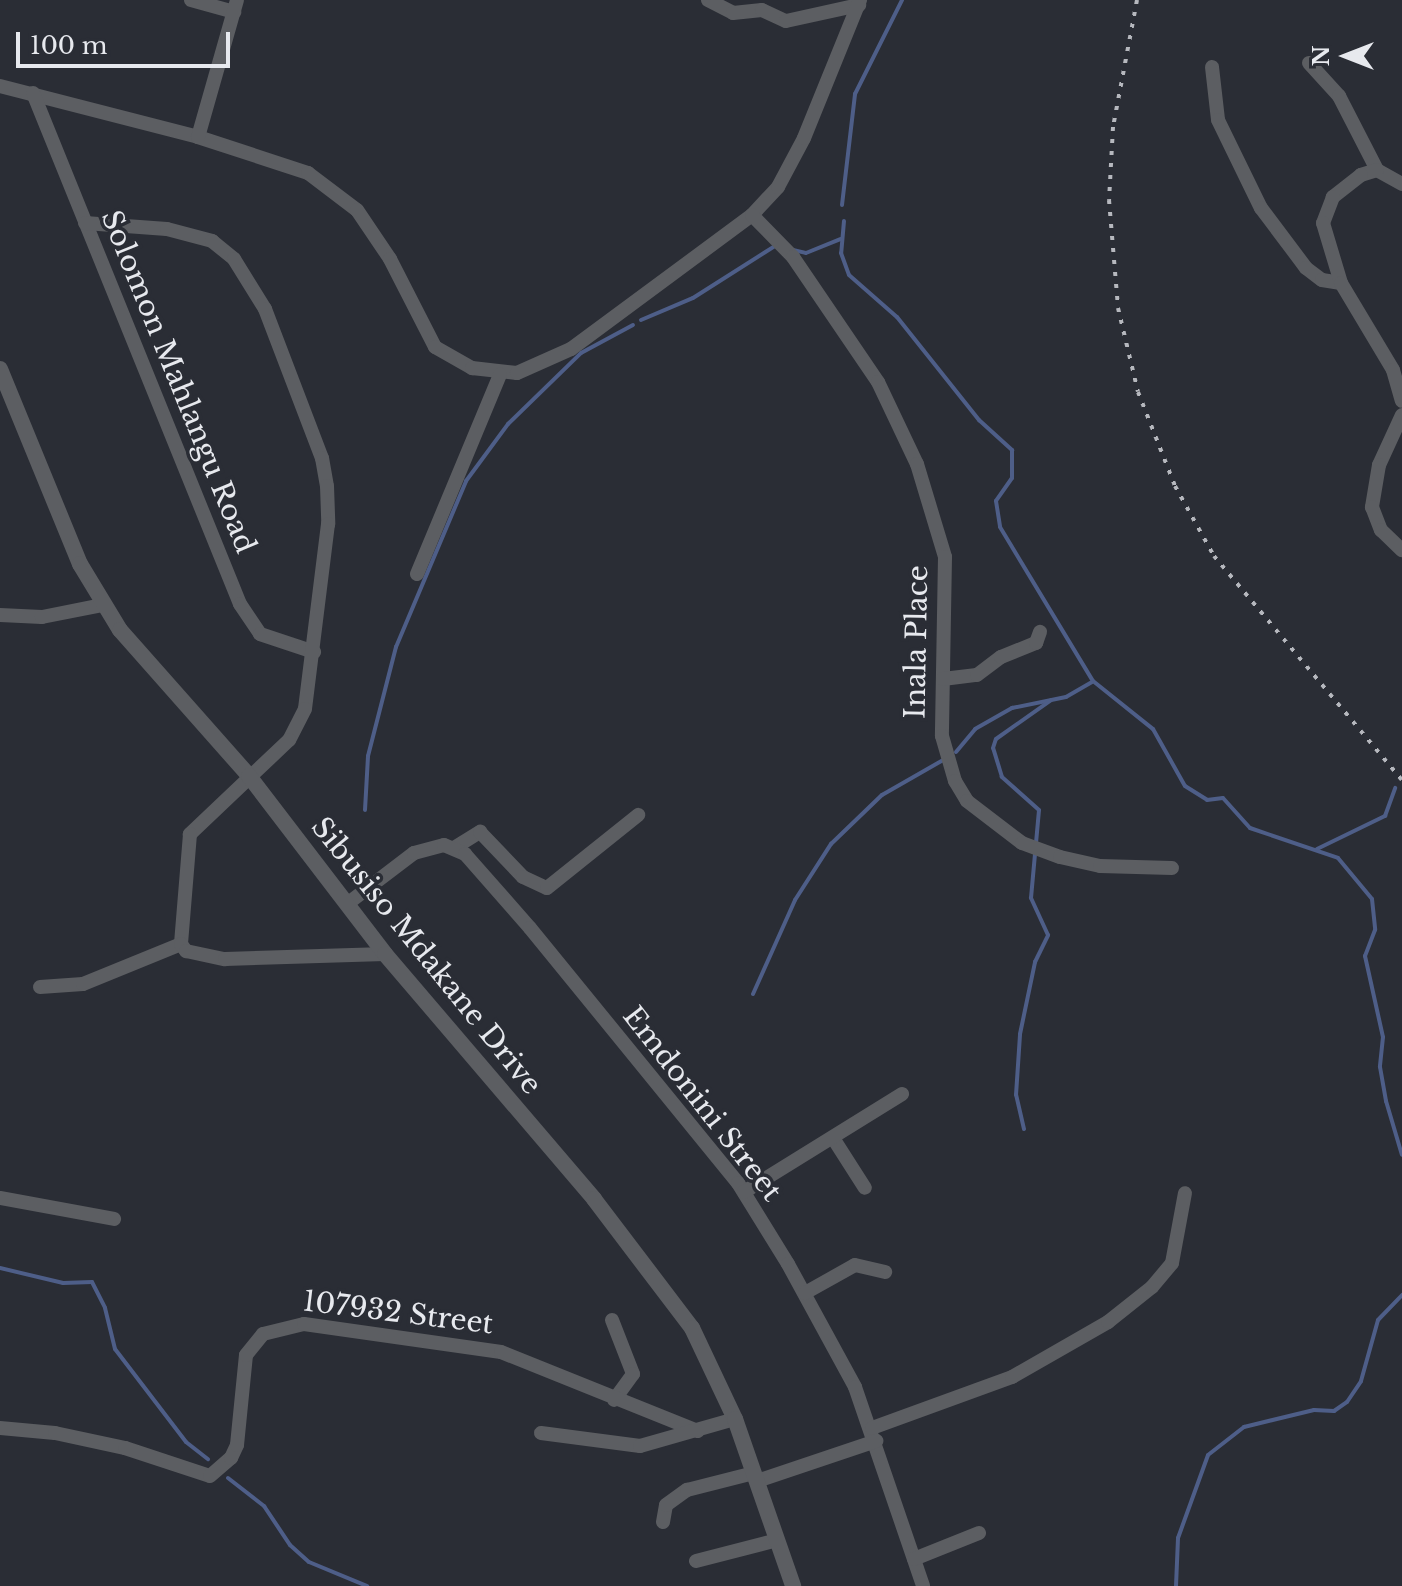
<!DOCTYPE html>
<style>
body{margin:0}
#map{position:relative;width:1402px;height:1586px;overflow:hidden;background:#2a2d35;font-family:"Libre Baskerville",serif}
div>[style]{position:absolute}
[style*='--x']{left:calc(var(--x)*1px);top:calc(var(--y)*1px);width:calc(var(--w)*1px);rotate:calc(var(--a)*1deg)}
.stream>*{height:4px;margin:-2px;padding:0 2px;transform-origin:2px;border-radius:2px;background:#4e5e88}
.minor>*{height:14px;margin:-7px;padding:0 7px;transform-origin:7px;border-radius:7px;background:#5c5e62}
.tertiary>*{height:16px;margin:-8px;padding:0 8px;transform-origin:8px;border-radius:8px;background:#5c5e62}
.rail>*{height:4px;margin-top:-2px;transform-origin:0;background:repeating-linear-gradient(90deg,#b6b8be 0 4px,transparent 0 12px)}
span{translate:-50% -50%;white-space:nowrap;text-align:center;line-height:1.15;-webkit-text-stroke:7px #2a2d35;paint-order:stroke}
.street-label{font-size:28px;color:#e7e9ee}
.north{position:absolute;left:1306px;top:16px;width:80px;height:80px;-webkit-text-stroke:6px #2a2d35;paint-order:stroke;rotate:270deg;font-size:22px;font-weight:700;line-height:32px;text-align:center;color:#e7e9ee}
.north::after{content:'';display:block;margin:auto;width:28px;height:36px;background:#e7e9ee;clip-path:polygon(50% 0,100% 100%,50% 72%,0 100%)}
.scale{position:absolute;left:16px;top:32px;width:214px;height:36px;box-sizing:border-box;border:4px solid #e7e9ee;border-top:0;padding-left:10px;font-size:24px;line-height:28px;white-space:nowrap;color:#e7e9ee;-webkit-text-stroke:6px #2a2d35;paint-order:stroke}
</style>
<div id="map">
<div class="stream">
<i style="--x:842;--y:205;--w:112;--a:-83.3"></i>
<i style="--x:855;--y:94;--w:105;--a:-63.4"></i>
<i style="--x:844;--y:221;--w:32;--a:95"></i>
<i style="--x:841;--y:253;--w:23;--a:70"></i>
<i style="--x:849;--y:275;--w:64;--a:41.2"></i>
<i style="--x:897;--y:317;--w:132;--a:51.5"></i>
<i style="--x:979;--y:420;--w:45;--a:42.3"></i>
<i style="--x:1012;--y:450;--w:28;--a:90"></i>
<i style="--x:1012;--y:478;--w:28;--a:125"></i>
<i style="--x:996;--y:501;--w:26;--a:81"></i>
<i style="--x:1000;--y:527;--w:180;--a:58.9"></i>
<i style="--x:1093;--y:681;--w:77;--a:38.7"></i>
<i style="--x:1153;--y:729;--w:65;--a:60.7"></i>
<i style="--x:1185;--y:786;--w:26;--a:32"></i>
<i style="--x:1207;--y:800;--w:16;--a:-7"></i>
<i style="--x:1223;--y:798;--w:40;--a:48"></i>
<i style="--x:1250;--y:828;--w:93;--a:18.8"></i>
<i style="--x:1338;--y:858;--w:53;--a:50.3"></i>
<i style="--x:1372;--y:899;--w:31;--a:84"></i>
<i style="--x:1375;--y:930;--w:28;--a:111"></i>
<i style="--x:1365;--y:956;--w:83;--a:77.5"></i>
<i style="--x:1383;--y:1037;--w:30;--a:96"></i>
<i style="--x:1380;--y:1067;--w:35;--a:80"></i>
<i style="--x:1386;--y:1101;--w:56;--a:73.5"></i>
<i style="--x:793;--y:250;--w:13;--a:13"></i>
<i style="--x:806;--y:253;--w:37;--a:-22"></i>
<i style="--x:641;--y:320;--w:56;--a:-22.9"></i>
<i style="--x:693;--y:298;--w:101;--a:-32.4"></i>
<i style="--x:956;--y:752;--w:30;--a:-50"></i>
<i style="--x:975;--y:729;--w:43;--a:-29.6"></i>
<i style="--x:1012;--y:708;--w:55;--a:-11.5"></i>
<i style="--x:1066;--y:697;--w:30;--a:-30"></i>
<i style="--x:365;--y:810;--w:54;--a:-86.8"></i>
<i style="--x:368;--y:756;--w:113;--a:-75.6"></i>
<i style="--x:396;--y:647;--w:180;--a:-67.1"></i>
<i style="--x:466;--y:481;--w:71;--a:-53.6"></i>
<i style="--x:508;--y:424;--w:102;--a:-44.2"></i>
<i style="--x:581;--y:353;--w:59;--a:-28.3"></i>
<i style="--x:1317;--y:849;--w:76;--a:-25.9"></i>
<i style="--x:1385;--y:816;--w:30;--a:-70"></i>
<i style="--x:753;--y:994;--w:103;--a:-65.9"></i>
<i style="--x:795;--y:900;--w:67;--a:-57.3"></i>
<i style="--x:831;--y:844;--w:71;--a:-43.9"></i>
<i style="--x:882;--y:795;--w:70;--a:-29.8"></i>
<i style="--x:1024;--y:1129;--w:35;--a:-103"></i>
<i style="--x:1016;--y:1095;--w:61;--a:-86.2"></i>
<i style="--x:1020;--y:1034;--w:74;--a:-78.2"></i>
<i style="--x:1035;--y:962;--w:30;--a:-64"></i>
<i style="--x:1048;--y:935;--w:41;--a:-114.7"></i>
<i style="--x:1031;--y:898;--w:88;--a:-84.8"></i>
<i style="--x:1039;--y:810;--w:50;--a:-138.3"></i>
<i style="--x:1002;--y:777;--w:30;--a:-107"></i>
<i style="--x:993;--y:748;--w:9;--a:-72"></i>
<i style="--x:996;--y:739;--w:67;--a:-35.3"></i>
<i style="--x:0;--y:1268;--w:65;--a:13.4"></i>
<i style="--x:63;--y:1283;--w:29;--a:-2"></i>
<i style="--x:92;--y:1282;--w:29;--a:63"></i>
<i style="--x:105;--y:1308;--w:42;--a:76.3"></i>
<i style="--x:115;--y:1349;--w:117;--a:52.6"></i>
<i style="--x:186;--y:1442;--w:28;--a:38"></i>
<i style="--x:228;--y:1478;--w:46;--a:37.9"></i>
<i style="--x:264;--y:1506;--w:47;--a:56.3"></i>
<i style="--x:290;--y:1545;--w:25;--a:42"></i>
<i style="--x:309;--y:1562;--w:63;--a:22.5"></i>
<i style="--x:1176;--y:1586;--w:48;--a:-87.6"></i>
<i style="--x:1178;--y:1538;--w:88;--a:-70.1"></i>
<i style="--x:1208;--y:1455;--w:46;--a:-37.9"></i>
<i style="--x:1244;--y:1427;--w:72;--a:-13.7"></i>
<i style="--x:1314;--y:1410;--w:20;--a:3"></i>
<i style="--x:1334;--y:1411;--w:16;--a:-35"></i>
<i style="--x:1347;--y:1402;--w:25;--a:-56"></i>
<i style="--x:1361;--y:1381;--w:63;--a:-74.4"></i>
<i style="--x:1378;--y:1320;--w:35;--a:-46"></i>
</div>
<div class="minor">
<i style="--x:191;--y:0;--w:45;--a:15.6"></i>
<i style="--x:708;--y:0;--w:28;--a:27"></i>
<i style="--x:733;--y:13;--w:29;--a:-6"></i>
<i style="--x:762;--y:10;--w:26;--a:25"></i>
<i style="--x:786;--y:21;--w:75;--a:-12.4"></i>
<i style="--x:1309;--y:63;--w:45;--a:47.7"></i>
<i style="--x:1339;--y:96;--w:83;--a:62.8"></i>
<i style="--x:1212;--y:67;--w:53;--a:83.5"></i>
<i style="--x:1218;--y:120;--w:98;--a:64"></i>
<i style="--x:1261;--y:208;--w:75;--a:53.1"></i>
<i style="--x:1306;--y:268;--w:20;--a:37"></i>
<i style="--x:1322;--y:280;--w:19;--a:9"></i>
<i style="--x:0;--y:86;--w:204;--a:14.4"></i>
<i style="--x:198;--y:137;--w:116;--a:18.1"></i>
<i style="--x:308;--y:173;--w:61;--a:37.1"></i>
<i style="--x:357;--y:210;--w:59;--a:56"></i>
<i style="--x:390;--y:259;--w:99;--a:62.9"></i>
<i style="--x:435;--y:347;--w:43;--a:29.6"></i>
<i style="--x:472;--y:368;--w:45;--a:6.3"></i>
<i style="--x:517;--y:373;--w:59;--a:-24"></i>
<i style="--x:571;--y:349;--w:225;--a:-36.5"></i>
<i style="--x:752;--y:215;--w:38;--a:-47"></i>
<i style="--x:778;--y:187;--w:55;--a:-62"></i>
<i style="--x:804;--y:138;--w:149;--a:-67.9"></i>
<i style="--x:33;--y:93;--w:551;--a:67.95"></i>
<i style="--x:240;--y:604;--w:36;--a:56"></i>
<i style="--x:260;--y:634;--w:57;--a:18.4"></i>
<i style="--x:198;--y:137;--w:142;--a:-74.1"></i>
<i style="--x:1402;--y:184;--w:29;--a:-151"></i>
<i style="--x:1377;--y:170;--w:17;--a:163"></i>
<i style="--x:1361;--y:175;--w:36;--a:142"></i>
<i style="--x:1333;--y:197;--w:28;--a:111"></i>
<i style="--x:1323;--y:223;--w:63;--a:73.3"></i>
<i style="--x:1341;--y:283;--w:101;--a:59.1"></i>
<i style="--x:1393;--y:370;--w:32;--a:74"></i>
<i style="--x:752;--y:215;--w:59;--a:45.7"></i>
<i style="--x:793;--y:257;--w:151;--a:55.8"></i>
<i style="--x:878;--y:382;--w:91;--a:64.6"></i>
<i style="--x:917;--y:464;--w:97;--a:73.2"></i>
<i style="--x:945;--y:557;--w:179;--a:91"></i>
<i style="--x:942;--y:736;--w:47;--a:73.9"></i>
<i style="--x:955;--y:781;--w:23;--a:59"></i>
<i style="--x:967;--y:801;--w:69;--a:37.4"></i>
<i style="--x:1022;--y:843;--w:40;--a:20.2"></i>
<i style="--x:1060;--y:857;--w:41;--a:12.7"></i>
<i style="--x:1100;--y:866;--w:72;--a:1.6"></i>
<i style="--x:85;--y:223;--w:82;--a:4.2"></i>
<i style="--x:167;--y:229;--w:47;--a:14.9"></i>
<i style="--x:212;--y:241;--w:28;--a:39"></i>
<i style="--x:234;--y:259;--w:59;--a:58.2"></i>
<i style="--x:265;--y:309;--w:160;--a:69.1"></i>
<i style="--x:322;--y:458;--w:28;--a:80"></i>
<i style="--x:327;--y:486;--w:38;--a:88"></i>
<i style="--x:328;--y:524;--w:186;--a:97.1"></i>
<i style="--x:305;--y:709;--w:35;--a:117"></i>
<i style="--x:289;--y:740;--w:137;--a:136.5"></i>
<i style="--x:190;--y:834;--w:110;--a:94.7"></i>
<i style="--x:1402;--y:415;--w:55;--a:114.7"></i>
<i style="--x:1379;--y:465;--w:43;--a:99.5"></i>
<i style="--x:1372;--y:507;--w:25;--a:69"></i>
<i style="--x:1381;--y:530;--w:29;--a:44"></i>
<i style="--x:417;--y:574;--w:216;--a:-67.4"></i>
<i style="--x:0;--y:615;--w:42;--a:2.7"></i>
<i style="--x:42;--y:617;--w:61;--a:-11.3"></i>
<i style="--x:943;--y:679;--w:34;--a:-7"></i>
<i style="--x:977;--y:675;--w:30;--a:-37"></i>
<i style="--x:1001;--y:657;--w:38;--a:-22"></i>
<i style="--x:1036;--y:643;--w:12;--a:-70"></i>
<i style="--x:454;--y:848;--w:31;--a:-32"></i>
<i style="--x:480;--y:832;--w:62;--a:46.3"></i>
<i style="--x:523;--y:877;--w:26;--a:25"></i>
<i style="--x:547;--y:888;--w:117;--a:-38.7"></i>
<i style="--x:347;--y:904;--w:84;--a:-37.3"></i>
<i style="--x:414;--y:853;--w:31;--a:-15"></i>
<i style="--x:444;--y:845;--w:23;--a:23"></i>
<i style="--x:465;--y:854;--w:98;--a:48.7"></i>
<i style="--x:530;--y:928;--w:329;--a:50.8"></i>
<i style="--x:738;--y:1183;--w:95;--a:58.3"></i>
<i style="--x:788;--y:1264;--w:140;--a:61.4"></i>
<i style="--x:855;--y:1387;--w:210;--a:71.1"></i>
<i style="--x:40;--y:987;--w:43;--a:-4"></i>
<i style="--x:83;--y:984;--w:106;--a:-22.2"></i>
<i style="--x:181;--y:944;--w:9;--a:54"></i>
<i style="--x:186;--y:951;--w:40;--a:12"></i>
<i style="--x:225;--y:959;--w:160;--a:-1.8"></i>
<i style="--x:833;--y:1138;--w:59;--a:57.4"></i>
<i style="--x:744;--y:1192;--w:186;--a:-31.8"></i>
<i style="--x:0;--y:1198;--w:116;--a:10.4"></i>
<i style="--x:805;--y:1293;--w:57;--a:-29.2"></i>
<i style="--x:855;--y:1265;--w:31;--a:13"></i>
<i style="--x:612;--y:1320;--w:58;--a:68.7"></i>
<i style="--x:633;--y:1374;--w:32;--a:126"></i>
<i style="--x:0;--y:1428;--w:55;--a:5.2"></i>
<i style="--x:55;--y:1433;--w:72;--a:12.1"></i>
<i style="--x:125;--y:1448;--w:89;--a:18.2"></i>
<i style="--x:210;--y:1476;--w:28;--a:-41"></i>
<i style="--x:231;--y:1458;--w:14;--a:-65"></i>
<i style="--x:237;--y:1445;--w:90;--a:-84.3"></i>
<i style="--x:246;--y:1355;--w:27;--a:-51"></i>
<i style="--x:263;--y:1334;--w:42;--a:-13.7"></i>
<i style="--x:304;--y:1324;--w:199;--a:8.1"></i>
<i style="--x:501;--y:1352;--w:212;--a:21.9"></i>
<i style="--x:872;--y:1428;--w:149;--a:-20"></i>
<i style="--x:1012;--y:1377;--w:111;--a:-29.8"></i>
<i style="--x:1108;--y:1322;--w:56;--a:-38.5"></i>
<i style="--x:1152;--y:1287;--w:31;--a:-50"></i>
<i style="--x:1172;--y:1263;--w:71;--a:-79.5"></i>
<i style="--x:541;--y:1433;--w:100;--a:7.5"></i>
<i style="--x:640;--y:1446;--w:99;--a:-15.9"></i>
<i style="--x:757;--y:1481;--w:126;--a:-18.6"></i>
<i style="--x:663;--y:1522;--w:17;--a:-80"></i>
<i style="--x:666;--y:1505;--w:26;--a:-36"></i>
<i style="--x:687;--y:1490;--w:69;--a:-14.2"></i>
<i style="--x:914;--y:1559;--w:70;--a:-21.8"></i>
<i style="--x:696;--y:1561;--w:84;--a:-14.5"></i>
</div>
<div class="tertiary">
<i style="--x:0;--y:369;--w:211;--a:67.7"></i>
<i style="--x:80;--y:564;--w:77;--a:58.8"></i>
<i style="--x:120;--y:630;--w:195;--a:48.5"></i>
<i style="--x:249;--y:776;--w:224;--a:52.6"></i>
<i style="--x:385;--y:954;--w:322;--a:49.5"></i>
<i style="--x:594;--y:1199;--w:162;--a:52.8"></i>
<i style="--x:692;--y:1328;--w:101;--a:64.7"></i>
<i style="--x:735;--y:1419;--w:177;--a:70.8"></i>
</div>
<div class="rail">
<i style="--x:1137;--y:0;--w:129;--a:100.7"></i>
<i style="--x:1113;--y:127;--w:73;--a:93.1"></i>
<i style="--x:1109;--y:200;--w:108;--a:85.2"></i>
<i style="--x:1118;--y:308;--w:86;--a:76.6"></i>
<i style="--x:1138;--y:392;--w:101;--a:68.5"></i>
<i style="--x:1175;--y:486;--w:80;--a:60.9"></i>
<i style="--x:1214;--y:556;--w:292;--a:50"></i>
</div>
<div class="street-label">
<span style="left:178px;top:382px;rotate:68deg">Solomon Mahlangu Road</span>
<span style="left:917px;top:642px;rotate:-89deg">Inala Place</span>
<span style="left:426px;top:956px;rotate:51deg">Sibusiso Mdakane Drive</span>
<span style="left:702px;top:1104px;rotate:52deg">Emdonini Street</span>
<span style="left:398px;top:1313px;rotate:7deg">107932 Street</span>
</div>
<div class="north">N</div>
<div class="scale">100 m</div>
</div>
